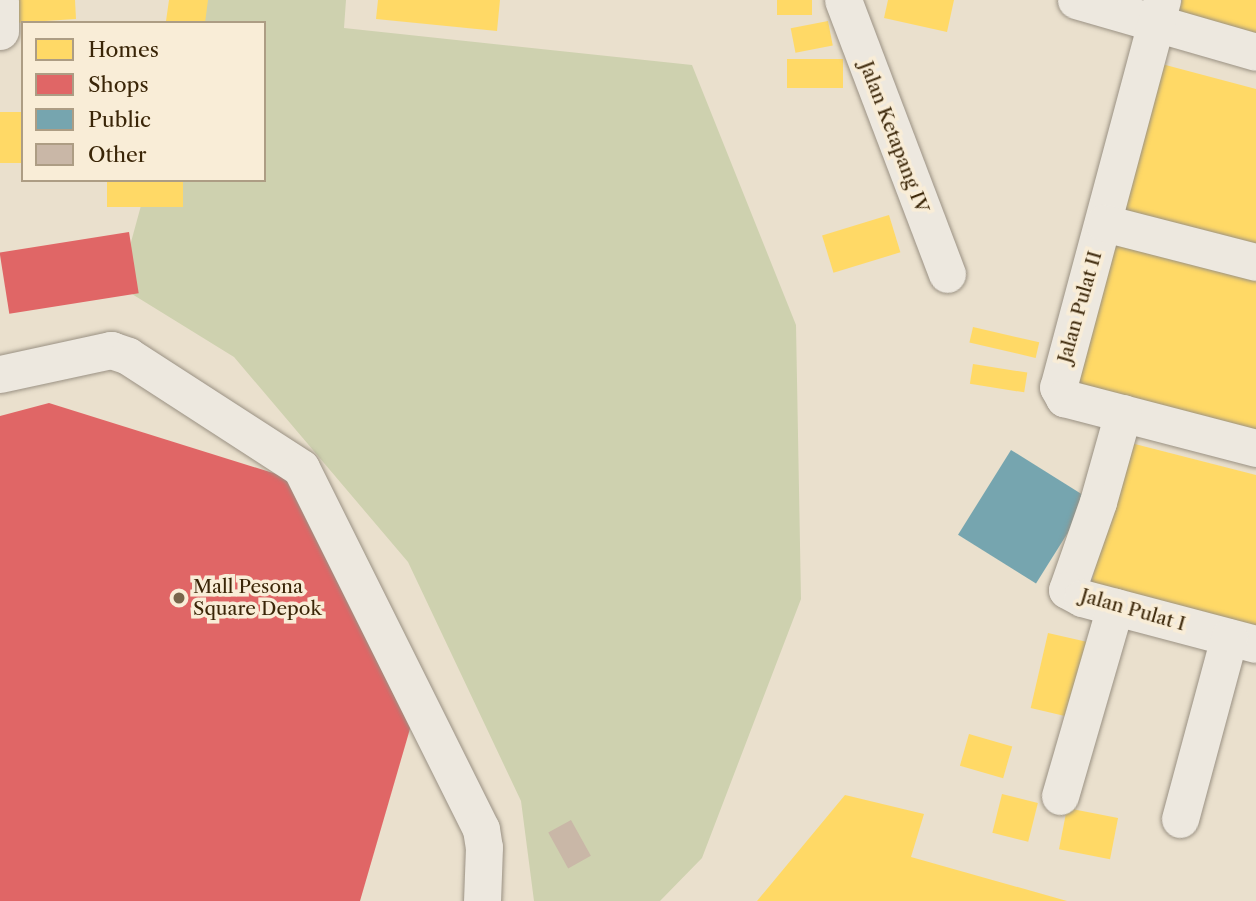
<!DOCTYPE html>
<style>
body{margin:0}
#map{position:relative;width:1256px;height:901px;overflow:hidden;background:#eae0cd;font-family:"Libre Caslon Text",serif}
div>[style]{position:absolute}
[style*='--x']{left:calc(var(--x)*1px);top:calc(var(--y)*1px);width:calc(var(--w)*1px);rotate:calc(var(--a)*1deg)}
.green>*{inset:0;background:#ced1af}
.homes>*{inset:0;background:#ffd966;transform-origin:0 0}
.shops>*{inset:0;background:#e06666;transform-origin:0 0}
.public>*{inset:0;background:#76a5af;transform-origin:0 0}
.building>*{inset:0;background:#c9b7a7;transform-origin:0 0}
.roads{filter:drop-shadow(0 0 2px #9a9183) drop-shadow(0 0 2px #9a9183)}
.minor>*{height:37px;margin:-18.5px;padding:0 18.5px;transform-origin:18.5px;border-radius:18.5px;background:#ede8df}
.dots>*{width:19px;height:19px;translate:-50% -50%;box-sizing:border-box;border:4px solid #f9edd7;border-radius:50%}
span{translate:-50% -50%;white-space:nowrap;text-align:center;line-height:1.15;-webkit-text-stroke:7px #f9edd7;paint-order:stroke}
.street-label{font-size:19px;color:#3a2507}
.poi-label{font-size:19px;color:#3a2507}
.left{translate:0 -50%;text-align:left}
.legend{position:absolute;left:21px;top:21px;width:245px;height:161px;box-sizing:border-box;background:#f9edd7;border:2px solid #ad9d84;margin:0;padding:9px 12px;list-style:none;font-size:21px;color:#3a2507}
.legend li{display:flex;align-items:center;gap:14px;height:35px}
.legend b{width:35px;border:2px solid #ad9d84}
</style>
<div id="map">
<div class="green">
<i style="clip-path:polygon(189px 0,346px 0,344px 28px,692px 65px,796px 325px,801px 599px,702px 858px,660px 901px,534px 901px,521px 801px,408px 562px,234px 357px,119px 286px,148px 180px,264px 180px,264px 23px,185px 23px)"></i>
</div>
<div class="homes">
<i style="clip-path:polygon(12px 0,75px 0,76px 19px,14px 23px)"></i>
<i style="clip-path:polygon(169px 0,208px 0,205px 23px,166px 21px)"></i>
<i style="clip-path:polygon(378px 0,500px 0,497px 31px,376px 19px)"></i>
<i style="left:777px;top:0;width:35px;height:15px"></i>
<i style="clip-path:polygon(888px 0,954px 0,947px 32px,884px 18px)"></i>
<i style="clip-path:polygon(1182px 0,1256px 0,1256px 48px,1175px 26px)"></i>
<i style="left:828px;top:21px;width:25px;height:38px;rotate:79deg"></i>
<i style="left:843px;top:59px;width:29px;height:56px;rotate:90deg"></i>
<i style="clip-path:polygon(1158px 63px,1256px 89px,1256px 249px,1119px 213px)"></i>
<i style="left:0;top:112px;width:23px;height:51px"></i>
<i style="left:107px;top:180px;width:76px;height:27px"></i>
<i style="left:889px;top:215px;width:39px;height:70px;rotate:73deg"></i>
<i style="clip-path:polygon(1111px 242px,1256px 280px,1256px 440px,1073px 392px)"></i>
<i style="left:973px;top:327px;width:68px;height:16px;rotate:13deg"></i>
<i style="left:973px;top:364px;width:55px;height:20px;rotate:9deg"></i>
<i style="clip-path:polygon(1127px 442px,1256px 475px,1256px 636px,1089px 592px)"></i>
<i style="left:1048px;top:633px;width:45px;height:77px;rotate:13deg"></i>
<i style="left:969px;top:734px;width:45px;height:33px;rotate:16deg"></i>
<i style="left:1002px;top:794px;width:37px;height:40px;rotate:14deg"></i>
<i style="clip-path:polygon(845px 795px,924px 814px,911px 857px,1067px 901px,757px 901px)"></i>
<i style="left:1067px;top:808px;width:52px;height:42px;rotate:11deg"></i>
</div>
<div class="shops">
<i style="left:129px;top:232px;width:62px;height:131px;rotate:81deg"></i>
<i style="clip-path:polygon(49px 403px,302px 482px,414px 715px,360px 901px,0 901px,0 416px)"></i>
</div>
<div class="public">
<i style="left:1011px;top:450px;width:92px;height:100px;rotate:32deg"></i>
</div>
<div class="building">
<i style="left:571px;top:820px;width:41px;height:26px;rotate:61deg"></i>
</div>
<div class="roads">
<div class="minor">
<i style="--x:843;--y:0;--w:293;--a:69.2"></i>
<i style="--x:1076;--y:0;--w:187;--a:16.1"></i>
<i style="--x:1162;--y:0;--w:401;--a:105"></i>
<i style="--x:1058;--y:387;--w:13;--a:61"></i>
<i style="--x:1064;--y:398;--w:198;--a:14.6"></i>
<i style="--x:0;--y:1;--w:30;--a:90"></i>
<i style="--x:1104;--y:223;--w:157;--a:14.4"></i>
<i style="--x:0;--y:374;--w:114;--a:-12.2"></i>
<i style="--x:111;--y:350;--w:18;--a:19"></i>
<i style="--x:128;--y:356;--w:206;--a:32.9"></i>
<i style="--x:301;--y:468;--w:403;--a:63.5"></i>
<i style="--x:481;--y:829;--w:18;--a:81"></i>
<i style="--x:484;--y:847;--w:54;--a:92.1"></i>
<i style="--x:1123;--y:413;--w:92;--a:105.7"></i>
<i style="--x:1098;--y:502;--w:93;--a:109.4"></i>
<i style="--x:1067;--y:590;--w:17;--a:28"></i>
<i style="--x:1082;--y:598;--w:180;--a:14.8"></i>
<i style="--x:1060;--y:796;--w:197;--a:-73.8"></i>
<i style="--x:1180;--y:819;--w:188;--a:-74.9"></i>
</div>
</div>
<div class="dots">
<i style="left:179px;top:598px;background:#78664c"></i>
</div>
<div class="street-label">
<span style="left:894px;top:137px;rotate:69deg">Jalan Ketapang IV</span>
<span style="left:1080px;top:307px;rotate:-74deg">Jalan Pulat II</span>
<span style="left:1133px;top:610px;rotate:16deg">Jalan Pulat I</span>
</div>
<div class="poi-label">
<span class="left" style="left:193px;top:598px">Mall Pesona<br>Square Depok</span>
</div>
<ul class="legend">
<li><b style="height:19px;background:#ffd966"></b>Homes</li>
<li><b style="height:19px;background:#e06666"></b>Shops</li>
<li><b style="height:19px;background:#76a5af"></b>Public</li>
<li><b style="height:19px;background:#c9b7a7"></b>Other</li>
</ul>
</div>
